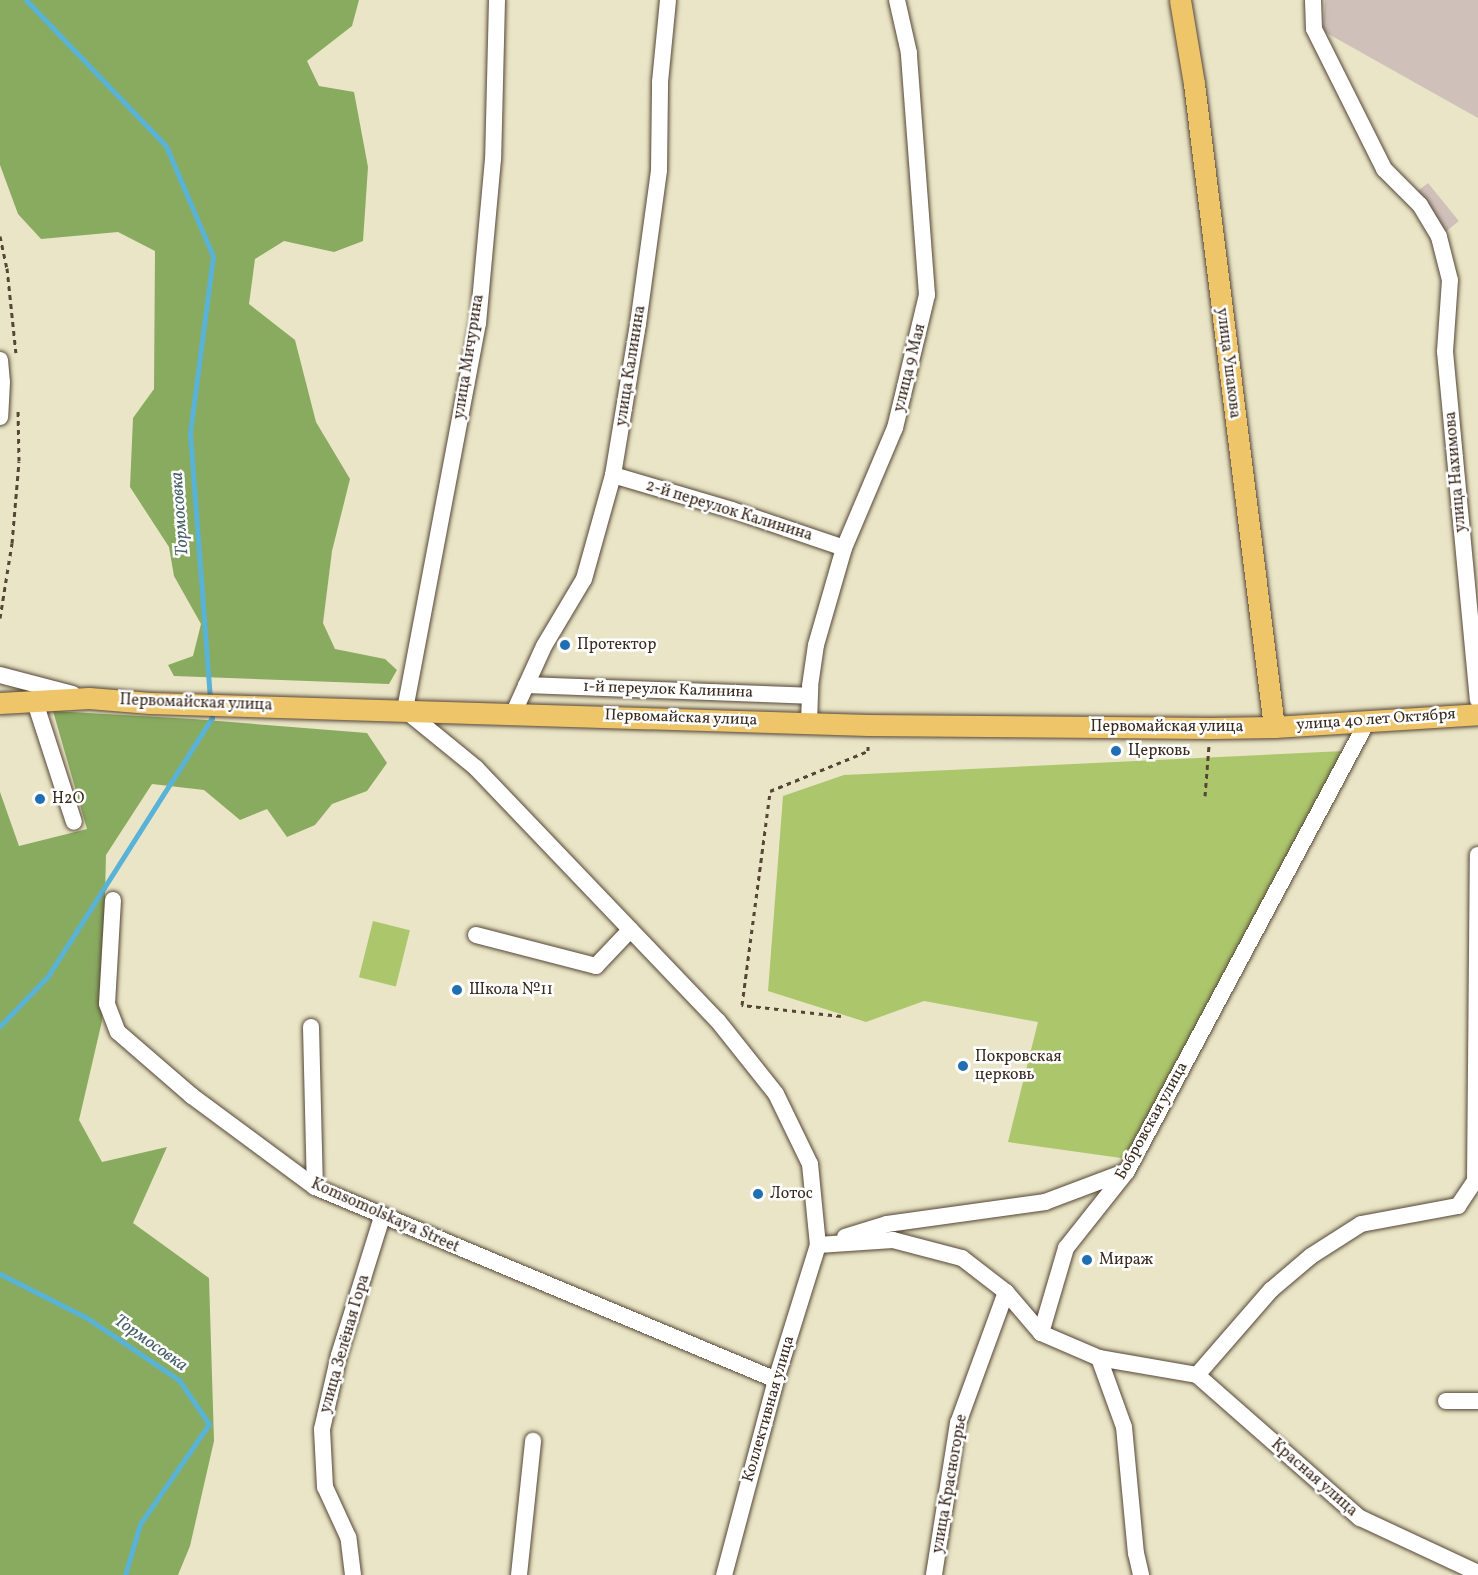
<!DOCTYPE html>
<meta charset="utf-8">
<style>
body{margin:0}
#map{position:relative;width:1478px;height:1575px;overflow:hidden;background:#eae5c6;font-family:Vollkorn,serif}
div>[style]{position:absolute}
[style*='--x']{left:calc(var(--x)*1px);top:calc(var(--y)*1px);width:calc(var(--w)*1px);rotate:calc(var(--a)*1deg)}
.industrial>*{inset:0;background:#cfc1ba;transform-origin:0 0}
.green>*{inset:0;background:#acc66c;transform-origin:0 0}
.forest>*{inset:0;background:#89ab60}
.stream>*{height:5px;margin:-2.5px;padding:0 2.5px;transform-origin:2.5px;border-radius:2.5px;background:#59b3d7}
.path>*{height:3px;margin-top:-1.5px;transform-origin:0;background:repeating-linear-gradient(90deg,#554637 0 4.5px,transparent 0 9px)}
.roads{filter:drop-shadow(0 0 2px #554637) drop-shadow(0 0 2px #554637)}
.minor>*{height:16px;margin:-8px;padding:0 8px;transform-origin:8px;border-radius:8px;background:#fff}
.major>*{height:21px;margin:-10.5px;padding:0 10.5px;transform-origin:10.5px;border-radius:10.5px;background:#eec569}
.dots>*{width:16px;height:16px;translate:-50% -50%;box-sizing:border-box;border:3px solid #fff;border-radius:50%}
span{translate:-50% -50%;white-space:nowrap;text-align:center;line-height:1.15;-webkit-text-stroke:5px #fff;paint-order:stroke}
.street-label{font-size:16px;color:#3b2a1e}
.poi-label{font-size:16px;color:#3b2a1e}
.left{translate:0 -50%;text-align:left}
.water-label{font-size:18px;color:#476168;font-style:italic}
</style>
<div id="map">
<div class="industrial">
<i style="clip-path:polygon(1325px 0,1478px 0,1478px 118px,1323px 31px)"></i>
<i style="left:1428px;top:183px;width:49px;height:16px;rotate:51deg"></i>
</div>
<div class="green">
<i style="clip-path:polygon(1344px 751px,1128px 1159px,1008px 1142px,1038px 1022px,924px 1001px,866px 1022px,768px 991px,783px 796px,844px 775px)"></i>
<i style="left:373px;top:921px;width:38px;height:58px;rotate:14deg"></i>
</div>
<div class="forest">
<i style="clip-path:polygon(0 0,359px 0,352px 26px,307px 61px,319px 86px,354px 92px,368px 167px,363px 241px,334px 252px,284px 241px,255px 259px,249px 304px,295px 340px,316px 422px,350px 479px,332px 551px,323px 623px,335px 649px,385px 659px,397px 670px,389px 684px,174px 676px,168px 665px,193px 656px,201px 624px,174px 576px,169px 547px,130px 487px,133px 418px,154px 389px,155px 251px,118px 232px,41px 239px,18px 214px,0 165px)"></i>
<i style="clip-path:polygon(53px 711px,193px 719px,367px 733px,387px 763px,367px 791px,332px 804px,315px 825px,287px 837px,267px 809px,240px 820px,204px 790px,152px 784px,106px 855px,102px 1021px,79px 1120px,102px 1162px,167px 1147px,133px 1223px,209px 1278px,214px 1441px,190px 1546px,178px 1575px,0 1575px,0 792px,19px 846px,87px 829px)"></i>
</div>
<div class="stream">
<i style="--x:26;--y:0;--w:202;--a:46.2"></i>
<i style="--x:166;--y:146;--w:120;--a:66.9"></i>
<i style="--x:213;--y:256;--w:178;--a:97.4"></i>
<i style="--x:190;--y:433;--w:269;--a:85.7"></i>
<i style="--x:0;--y:1026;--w:69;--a:-46.2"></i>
<i style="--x:48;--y:976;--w:306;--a:-57.6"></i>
<i style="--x:212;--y:718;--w:8;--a:-97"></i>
<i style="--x:0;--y:1274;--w:97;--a:26.8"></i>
<i style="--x:87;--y:1318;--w:111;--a:34"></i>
<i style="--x:179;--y:1380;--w:53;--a:55.7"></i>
<i style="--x:209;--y:1424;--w:121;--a:124.6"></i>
<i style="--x:140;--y:1524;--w:53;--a:106.4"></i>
</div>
<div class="path">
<i style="--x:0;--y:236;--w:33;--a:78"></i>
<i style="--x:7;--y:268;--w:85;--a:84"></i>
<i style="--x:0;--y:618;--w:76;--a:-80.9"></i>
<i style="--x:12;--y:543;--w:82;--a:-85.1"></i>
<i style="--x:19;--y:461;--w:50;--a:-91.1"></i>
<i style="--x:1205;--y:796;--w:51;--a:-85.5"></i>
<i style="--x:841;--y:1016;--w:100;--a:-173.7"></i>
<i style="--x:742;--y:1005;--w:216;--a:-82.5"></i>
<i style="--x:770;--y:791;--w:106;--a:-22.2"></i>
<i style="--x:868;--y:751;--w:9;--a:-90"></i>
</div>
<div class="roads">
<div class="minor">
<i style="--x:497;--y:0;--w:159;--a:91.4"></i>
<i style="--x:493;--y:159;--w:165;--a:95.2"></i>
<i style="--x:478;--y:323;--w:394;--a:100.7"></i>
<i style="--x:405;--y:710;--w:92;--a:39.2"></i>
<i style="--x:476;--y:768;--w:350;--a:46.3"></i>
<i style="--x:718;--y:1021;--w:93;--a:51.5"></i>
<i style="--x:776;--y:1094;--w:78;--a:64.1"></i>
<i style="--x:810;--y:1164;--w:81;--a:84.4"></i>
<i style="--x:818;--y:1245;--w:141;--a:107.3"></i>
<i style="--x:776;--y:1380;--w:202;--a:104.9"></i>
<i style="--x:1313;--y:0;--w:29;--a:88"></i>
<i style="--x:1314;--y:29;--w:157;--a:63.4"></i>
<i style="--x:1384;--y:169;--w:51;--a:45"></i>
<i style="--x:1420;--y:205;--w:37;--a:59"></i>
<i style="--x:1439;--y:237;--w:44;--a:75.7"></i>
<i style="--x:1450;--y:280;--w:72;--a:94"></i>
<i style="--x:1445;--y:352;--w:349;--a:84.6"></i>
<i style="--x:0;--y:360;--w:22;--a:85"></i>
<i style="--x:2;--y:382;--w:35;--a:93"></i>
<i style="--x:613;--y:475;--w:124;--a:16.4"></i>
<i style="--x:732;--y:510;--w:118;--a:18.7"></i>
<i style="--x:0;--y:675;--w:75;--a:14.6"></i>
<i style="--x:526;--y:685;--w:283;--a:2.2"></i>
<i style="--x:34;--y:699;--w:129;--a:72"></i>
<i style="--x:514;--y:712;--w:72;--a:-65.6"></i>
<i style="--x:544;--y:646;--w:78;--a:-59.2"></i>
<i style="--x:584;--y:579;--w:108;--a:-74.4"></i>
<i style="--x:613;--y:475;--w:153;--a:-80.6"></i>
<i style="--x:638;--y:324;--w:155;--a:-82.2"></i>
<i style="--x:659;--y:170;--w:88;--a:-89.3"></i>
<i style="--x:660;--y:82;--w:82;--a:-84.4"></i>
<i style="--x:809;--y:723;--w:37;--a:-88"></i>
<i style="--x:810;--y:686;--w:41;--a:-81.7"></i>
<i style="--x:816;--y:645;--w:101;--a:-73.9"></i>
<i style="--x:844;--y:548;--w:130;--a:-67"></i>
<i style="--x:895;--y:428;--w:137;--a:-76.5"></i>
<i style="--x:927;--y:295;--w:243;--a:-94.3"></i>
<i style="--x:909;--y:53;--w:54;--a:-102.8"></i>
<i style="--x:113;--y:900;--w:104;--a:93.3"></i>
<i style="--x:107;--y:1004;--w:30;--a:69"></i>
<i style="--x:118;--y:1032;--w:98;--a:40.9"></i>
<i style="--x:192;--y:1096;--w:153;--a:36.5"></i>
<i style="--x:315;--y:1187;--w:500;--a:22.7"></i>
<i style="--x:476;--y:935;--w:124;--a:14.5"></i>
<i style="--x:596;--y:966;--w:50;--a:-46.6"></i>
<i style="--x:311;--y:1027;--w:160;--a:88.6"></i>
<i style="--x:845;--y:1237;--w:44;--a:-17.2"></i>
<i style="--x:887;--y:1224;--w:160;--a:-7.9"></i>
<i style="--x:1045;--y:1202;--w:85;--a:-20.6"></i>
<i style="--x:818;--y:1245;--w:75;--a:-3.8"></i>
<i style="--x:893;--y:1240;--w:71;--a:14.6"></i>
<i style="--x:962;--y:1258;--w:56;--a:37.7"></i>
<i style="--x:1006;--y:1292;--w:140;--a:110.1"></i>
<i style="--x:958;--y:1423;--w:154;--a:99"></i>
<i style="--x:1006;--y:1292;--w:54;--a:49.5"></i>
<i style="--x:1041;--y:1333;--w:63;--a:23.3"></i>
<i style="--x:1099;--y:1358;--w:73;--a:70.1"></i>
<i style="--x:1124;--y:1427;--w:127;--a:84.6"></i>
<i style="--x:1136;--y:1553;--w:23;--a:77"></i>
<i style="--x:1041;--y:1333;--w:89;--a:-73.6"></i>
<i style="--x:1066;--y:1248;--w:98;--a:-51.6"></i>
<i style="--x:1127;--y:1171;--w:511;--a:-61.88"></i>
<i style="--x:1099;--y:1358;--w:99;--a:9.8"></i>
<i style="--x:1197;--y:1375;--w:113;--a:-49"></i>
<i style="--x:1271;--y:1290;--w:52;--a:-40.4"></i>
<i style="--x:1311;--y:1256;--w:59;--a:-32.6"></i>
<i style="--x:1361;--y:1224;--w:99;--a:-10.5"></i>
<i style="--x:1458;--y:1206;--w:30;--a:-56"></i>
<i style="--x:1475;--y:1181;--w:326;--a:-89.5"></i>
<i style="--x:1197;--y:1375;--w:217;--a:41.3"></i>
<i style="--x:1360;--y:1518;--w:130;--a:25"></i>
<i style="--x:1446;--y:1401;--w:32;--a:0"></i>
<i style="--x:353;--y:1575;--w:38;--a:-97"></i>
<i style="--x:348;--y:1537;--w:55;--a:-114.7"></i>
<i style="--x:325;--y:1487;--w:58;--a:-93"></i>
<i style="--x:322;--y:1429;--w:76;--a:-77.1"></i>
<i style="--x:339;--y:1355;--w:145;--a:-72.7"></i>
<i style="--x:519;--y:1575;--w:135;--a:-84"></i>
</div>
<div class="major">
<i style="--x:1180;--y:0;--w:85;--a:80.5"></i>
<i style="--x:1194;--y:84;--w:648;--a:82.91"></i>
<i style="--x:0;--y:703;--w:89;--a:-3.2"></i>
<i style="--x:89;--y:698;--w:61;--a:4.7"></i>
<i style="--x:150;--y:703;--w:718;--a:1.76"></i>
<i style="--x:868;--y:725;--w:342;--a:0.5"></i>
<i style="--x:1210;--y:728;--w:64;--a:-0.9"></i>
<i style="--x:1274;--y:727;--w:204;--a:-3.6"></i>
</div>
</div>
<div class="dots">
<i style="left:565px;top:645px;background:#1f6fb2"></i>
<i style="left:1116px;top:751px;background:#1f6fb2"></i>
<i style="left:40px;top:799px;background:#1f6fb2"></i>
<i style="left:457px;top:990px;background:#1f6fb2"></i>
<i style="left:963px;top:1066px;background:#1f6fb2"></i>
<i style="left:758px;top:1194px;background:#1f6fb2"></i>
<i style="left:1087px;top:1260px;background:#1f6fb2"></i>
</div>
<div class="street-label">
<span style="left:469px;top:357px;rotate:-81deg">улица Мичурина</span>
<span style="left:1228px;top:363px;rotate:83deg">улица Ушакова</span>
<span style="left:631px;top:366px;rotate:-81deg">улица Калинина</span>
<span style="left:910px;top:368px;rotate:-76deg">улица 9 Мая</span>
<span style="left:1456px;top:472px;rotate:-95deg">улица Нахимова</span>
<span style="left:729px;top:511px;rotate:17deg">2-й переулок Калинина</span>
<span style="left:668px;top:690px;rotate:2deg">1-й переулок Калинина</span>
<span style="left:196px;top:703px;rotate:2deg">Первомайская улица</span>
<span style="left:681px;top:718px;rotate:2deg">Первомайская улица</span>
<span style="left:1376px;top:720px;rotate:-4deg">улица 40 лет Октября</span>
<span style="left:1167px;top:727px">Первомайская улица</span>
<span style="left:1152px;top:1121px;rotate:-61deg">Бобровская улица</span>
<span style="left:385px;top:1216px;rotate:24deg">Komsomolskaya Street</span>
<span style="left:345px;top:1344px;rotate:-74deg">улица Зелёная Гора</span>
<span style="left:769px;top:1409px;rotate:-74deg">Коллективная улица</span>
<span style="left:1314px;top:1478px;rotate:41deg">Красная улица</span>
<span style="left:950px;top:1484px;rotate:-80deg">улица Красногорье</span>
</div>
<div class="poi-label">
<span class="left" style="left:577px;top:645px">Протектор</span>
<span class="left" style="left:1128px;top:751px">Церковь</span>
<span class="left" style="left:52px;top:799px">H2O</span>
<span class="left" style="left:469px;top:990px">Школа №11</span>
<span class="left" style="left:975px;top:1066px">Покровская<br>церковь</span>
<span class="left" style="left:770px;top:1194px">Лотос</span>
<span class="left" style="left:1099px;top:1260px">Мираж</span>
</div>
<div class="water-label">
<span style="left:181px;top:514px;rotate:-94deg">Тормосовка</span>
<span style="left:150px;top:1344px;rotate:35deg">Тормосовка</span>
</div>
</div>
